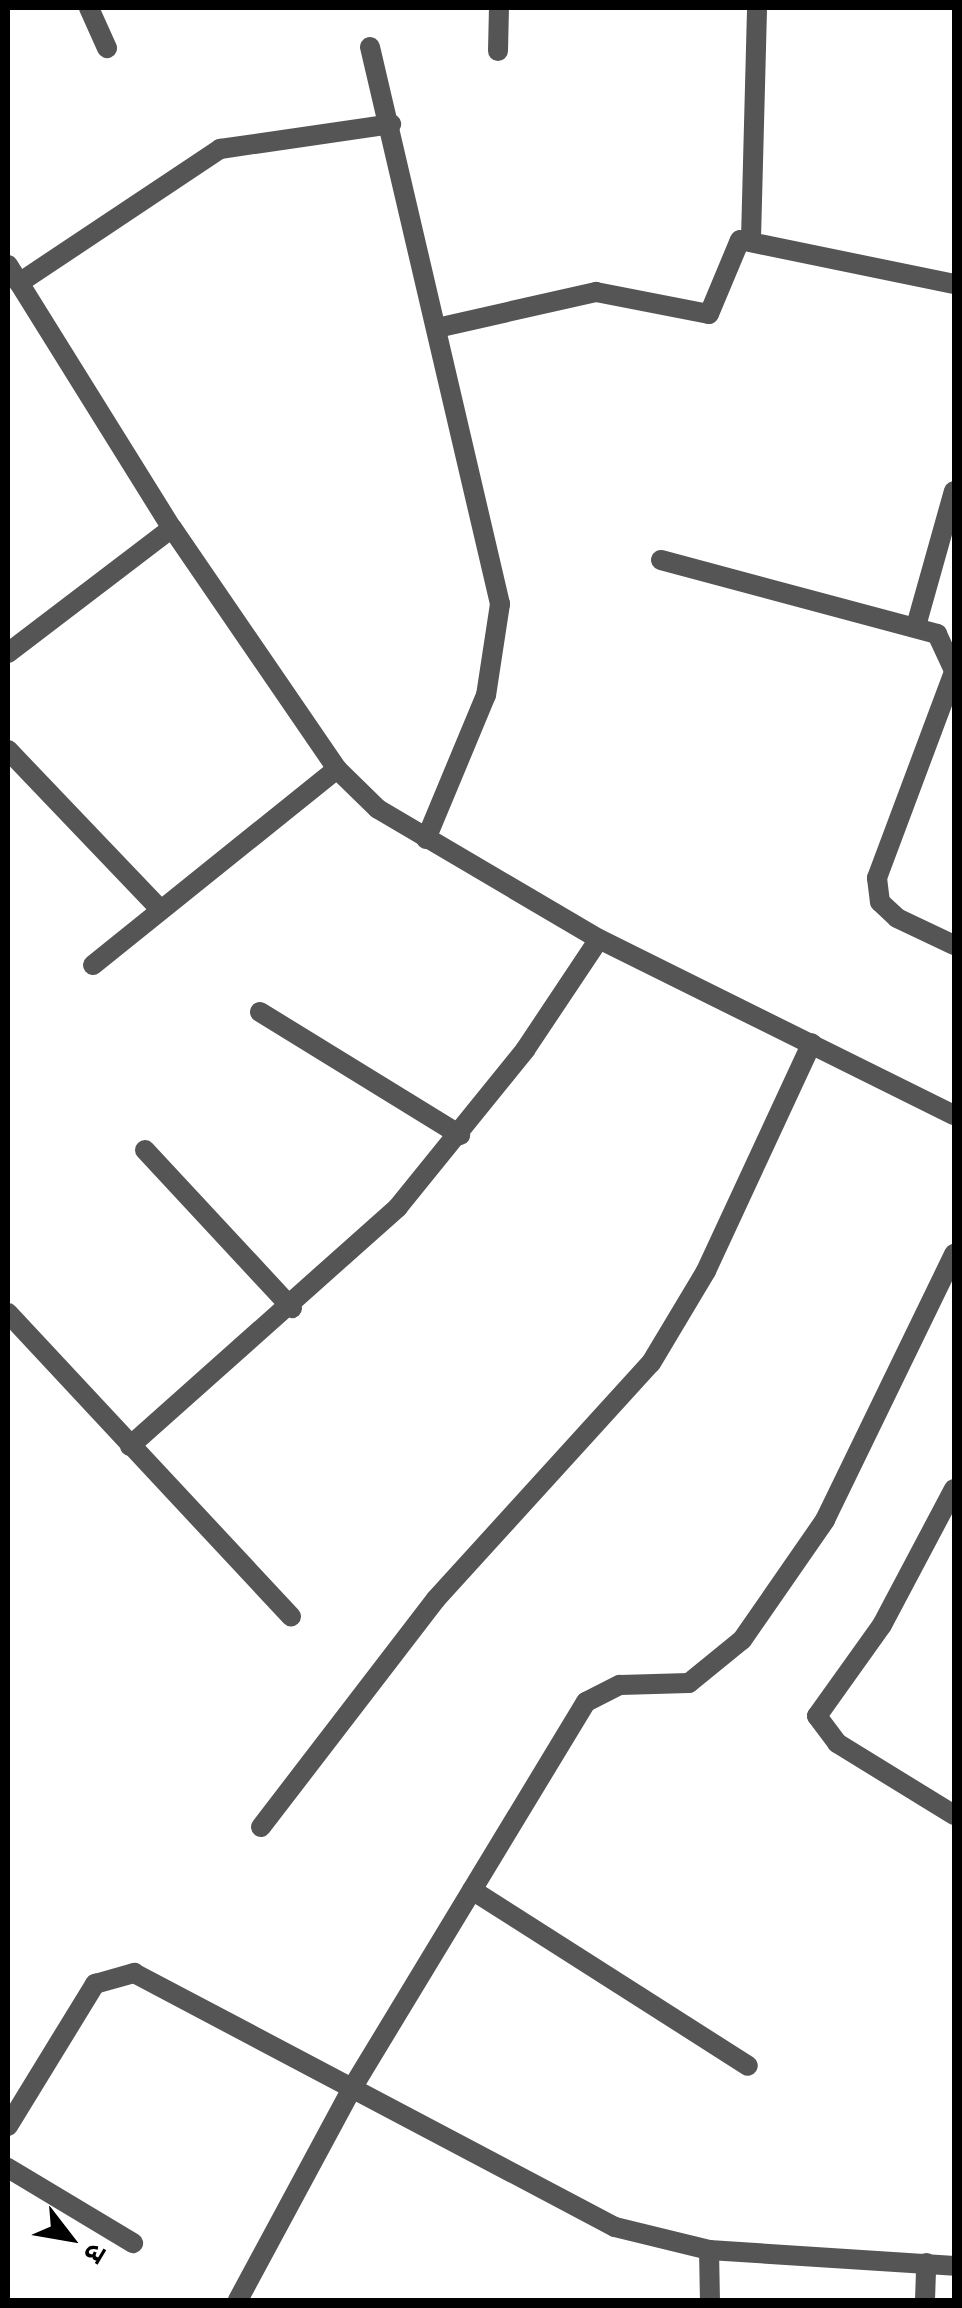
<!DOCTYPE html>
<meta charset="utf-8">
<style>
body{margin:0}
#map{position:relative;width:962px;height:2308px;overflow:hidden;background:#fff;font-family:"Public Sans","Noto Sans Devanagari",sans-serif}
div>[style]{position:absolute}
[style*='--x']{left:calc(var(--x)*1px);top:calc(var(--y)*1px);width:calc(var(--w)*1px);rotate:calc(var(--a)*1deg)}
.street>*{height:20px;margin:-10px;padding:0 10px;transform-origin:10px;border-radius:10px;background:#555}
span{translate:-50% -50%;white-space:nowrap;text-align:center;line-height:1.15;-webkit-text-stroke:8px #fff;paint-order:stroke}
.frame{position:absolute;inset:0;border:10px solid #000;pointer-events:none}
.north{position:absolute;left:20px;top:2188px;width:100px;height:100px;-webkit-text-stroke:8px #fff;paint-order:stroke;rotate:121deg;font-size:28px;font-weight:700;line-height:40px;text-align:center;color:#000}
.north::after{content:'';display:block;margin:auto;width:35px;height:45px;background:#000;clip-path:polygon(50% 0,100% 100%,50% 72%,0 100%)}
</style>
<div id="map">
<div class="street">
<i style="--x:89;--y:8;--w:44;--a:65.8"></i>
<i style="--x:370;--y:47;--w:572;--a:76.86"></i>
<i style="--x:500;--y:604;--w:92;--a:98.7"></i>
<i style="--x:486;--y:695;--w:156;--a:112.6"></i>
<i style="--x:498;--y:51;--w:43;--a:-88.7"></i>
<i style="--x:751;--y:239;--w:231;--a:-88.5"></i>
<i style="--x:8;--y:265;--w:310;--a:58.1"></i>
<i style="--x:172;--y:528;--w:292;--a:55.6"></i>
<i style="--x:337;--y:769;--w:57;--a:44.3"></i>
<i style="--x:378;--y:809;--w:256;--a:30.5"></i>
<i style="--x:599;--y:939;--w:396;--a:26.4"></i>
<i style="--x:19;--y:283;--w:242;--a:-33.7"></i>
<i style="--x:220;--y:149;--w:173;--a:-8.3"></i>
<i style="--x:437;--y:328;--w:163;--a:-12.8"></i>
<i style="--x:596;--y:292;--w:115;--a:11"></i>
<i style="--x:709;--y:314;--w:80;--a:-67.3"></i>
<i style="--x:740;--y:240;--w:218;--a:11.6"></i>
<i style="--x:661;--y:560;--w:286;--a:15"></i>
<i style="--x:937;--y:634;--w:40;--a:65"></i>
<i style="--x:916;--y:626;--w:140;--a:-74.3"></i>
<i style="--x:8;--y:653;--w:206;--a:-37.3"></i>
<i style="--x:954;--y:672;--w:220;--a:110.5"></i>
<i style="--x:877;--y:878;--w:24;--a:83"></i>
<i style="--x:880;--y:902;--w:23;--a:43"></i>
<i style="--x:897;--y:918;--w:63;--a:25.3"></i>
<i style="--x:8;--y:750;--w:219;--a:46.3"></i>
<i style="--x:93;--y:965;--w:313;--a:-38.8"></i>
<i style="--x:260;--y:1012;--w:235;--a:31.6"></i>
<i style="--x:145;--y:1150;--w:216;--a:47.1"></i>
<i style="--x:8;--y:1313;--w:415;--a:47"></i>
<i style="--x:130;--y:1446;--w:359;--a:-41.7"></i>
<i style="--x:398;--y:1207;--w:202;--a:-51"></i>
<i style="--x:525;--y:1050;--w:133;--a:-56.3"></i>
<i style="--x:954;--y:1489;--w:154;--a:117.9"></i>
<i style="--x:882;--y:1625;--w:112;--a:125.5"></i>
<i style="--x:817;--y:1716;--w:34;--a:53"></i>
<i style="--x:837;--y:1743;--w:137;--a:31.6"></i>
<i style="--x:261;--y:1827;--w:287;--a:-52.5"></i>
<i style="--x:436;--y:1599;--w:319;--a:-47.7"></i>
<i style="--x:651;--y:1363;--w:107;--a:-59.1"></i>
<i style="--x:706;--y:1271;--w:251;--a:-65.1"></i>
<i style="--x:472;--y:1890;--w:327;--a:32.5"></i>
<i style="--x:8;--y:2126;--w:167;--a:-58.5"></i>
<i style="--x:95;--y:1984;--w:41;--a:-15.8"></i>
<i style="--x:134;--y:1973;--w:544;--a:27.84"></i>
<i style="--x:615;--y:2227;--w:97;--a:13.7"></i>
<i style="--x:709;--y:2250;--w:246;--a:3.7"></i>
<i style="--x:8;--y:2168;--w:146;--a:31"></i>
<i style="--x:709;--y:2250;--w:50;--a:88.9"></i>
<i style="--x:238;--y:2300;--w:244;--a:-61.7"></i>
<i style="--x:354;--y:2085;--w:448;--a:-58.8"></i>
<i style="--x:586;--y:1702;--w:38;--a:-27"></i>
<i style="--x:620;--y:1685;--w:69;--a:-1.7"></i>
<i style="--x:689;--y:1683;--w:68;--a:-39.1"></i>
<i style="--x:742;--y:1640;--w:146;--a:-55.3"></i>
<i style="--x:825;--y:1520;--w:296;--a:-64.1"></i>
<i style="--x:925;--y:2300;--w:37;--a:-88"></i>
</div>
<div class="frame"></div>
<div class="north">उ</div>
</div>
